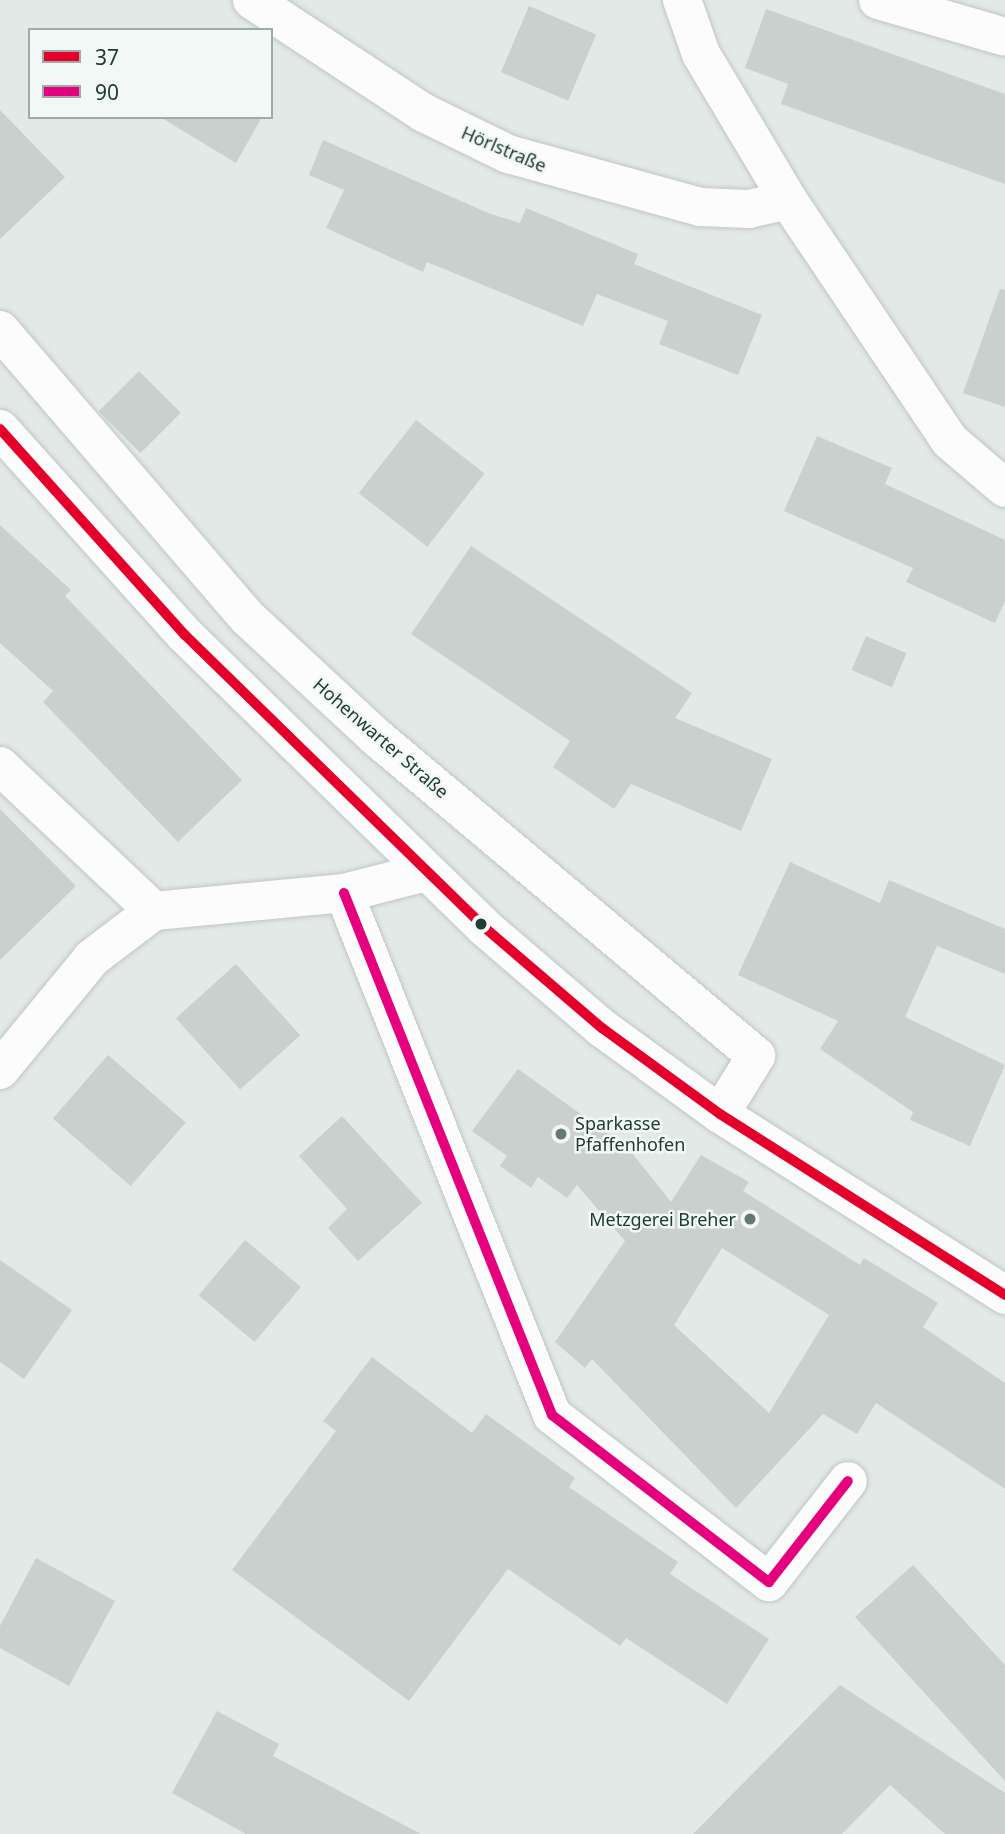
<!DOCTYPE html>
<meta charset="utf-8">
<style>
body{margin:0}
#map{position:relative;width:1005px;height:1834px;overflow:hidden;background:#e3e9e6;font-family:"Noto Sans",sans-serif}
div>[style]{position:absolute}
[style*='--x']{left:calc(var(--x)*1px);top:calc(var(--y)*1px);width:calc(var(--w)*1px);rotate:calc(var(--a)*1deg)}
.building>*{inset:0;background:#cad0ce;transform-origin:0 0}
.roads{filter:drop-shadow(0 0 2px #c0c6c4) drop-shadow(0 0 2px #c0c6c4)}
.street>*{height:38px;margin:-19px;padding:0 19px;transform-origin:19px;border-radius:19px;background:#fbfcfb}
.secondary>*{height:38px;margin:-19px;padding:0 19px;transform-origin:19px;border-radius:19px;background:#fbfcfb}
.bus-1>*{height:10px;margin:-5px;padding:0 5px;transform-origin:5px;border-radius:5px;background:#e4002b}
.bus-2>*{height:10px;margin:-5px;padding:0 5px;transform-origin:5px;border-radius:5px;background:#e5007d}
.dots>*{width:19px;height:19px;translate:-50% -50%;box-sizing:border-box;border:4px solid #f1f8f5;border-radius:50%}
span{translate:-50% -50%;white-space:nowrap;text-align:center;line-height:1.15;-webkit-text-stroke:5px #f1f8f5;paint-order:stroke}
.street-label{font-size:18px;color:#223b37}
.poi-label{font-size:18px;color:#223b37}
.left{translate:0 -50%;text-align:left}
.right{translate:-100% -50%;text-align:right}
.legend{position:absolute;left:28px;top:28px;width:245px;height:91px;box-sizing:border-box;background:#f1f8f5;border:2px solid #9eaca9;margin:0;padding:9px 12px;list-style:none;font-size:21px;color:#223b37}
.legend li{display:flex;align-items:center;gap:14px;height:35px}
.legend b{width:35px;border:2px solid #9eaca9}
</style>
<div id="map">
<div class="building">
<i style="left:529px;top:6px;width:73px;height:72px;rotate:23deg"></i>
<i style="clip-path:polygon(766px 9px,1005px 94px,1005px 184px,781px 104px,788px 84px,745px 68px)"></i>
<i style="clip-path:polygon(0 110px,65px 177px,0 239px)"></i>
<i style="clip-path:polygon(160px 117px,262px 117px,236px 163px)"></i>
<i style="clip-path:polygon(323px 140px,488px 213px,520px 223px,526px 208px,638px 254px,634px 264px,762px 315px,738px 375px,659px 344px,668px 321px,597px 294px,583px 326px,427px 262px,423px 272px,326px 228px,344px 190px,309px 175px)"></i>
<i style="clip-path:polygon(1000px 289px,1005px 290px,1005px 407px,963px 393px)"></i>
<i style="left:139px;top:371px;width:59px;height:57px;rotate:45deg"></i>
<i style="left:416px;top:420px;width:87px;height:93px;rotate:38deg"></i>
<i style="clip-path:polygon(817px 436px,892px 468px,885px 484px,1005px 540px,1005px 601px,995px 623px,906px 582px,913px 568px,784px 511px)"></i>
<i style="clip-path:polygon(0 525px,71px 590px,65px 596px,242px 780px,178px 842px,43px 702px,53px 691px,0 643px)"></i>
<i style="clip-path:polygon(471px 546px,692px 693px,675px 718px,772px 759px,741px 831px,631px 784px,614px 809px,553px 767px,570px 741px,411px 634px)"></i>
<i style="left:866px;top:636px;width:44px;height:37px;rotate:23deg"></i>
<i style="clip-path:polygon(0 809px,76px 886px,0 960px)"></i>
<i style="clip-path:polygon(790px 862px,880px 903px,889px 880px,1005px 929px,1005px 974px,937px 946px,905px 1017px,1005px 1065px,970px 1146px,910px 1120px,913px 1112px,820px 1049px,838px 1021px,738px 975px)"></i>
<i style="left:236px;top:964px;width:96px;height:81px;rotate:48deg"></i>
<i style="left:108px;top:1055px;width:103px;height:84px;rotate:41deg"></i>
<i style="clip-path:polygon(evenodd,518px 1069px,628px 1148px,671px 1202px,701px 1155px,749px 1182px,743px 1191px,860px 1265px,864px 1258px,938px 1303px,923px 1327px,1005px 1383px,1005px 1489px,876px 1403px,857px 1434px,823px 1414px,736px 1508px,592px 1359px,585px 1368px,555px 1342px,625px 1241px,577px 1185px,567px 1198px,538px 1177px,531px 1188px,500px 1166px,507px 1156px,472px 1131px,518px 1069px,722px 1248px,829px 1315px,769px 1413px,674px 1325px,722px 1248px)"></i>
<i style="clip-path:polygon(342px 1116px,422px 1203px,358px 1261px,328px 1228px,347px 1209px,299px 1156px)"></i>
<i style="left:245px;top:1240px;width:73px;height:72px;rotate:40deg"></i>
<i style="clip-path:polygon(0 1260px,72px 1310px,24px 1379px,0 1362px)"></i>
<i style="clip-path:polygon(372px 1357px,472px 1433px,486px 1414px,575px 1478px,569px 1487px,678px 1562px,670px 1574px,769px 1639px,727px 1704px,626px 1638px,620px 1646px,508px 1569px,409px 1701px,232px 1570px,336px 1431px,323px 1421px)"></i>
<i style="clip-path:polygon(36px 1558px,115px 1601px,69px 1686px,0 1648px,0 1626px)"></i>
<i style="clip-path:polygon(913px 1565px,1005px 1665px,1005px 1781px,855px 1617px)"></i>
<i style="clip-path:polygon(840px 1685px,1005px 1793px,1005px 1834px,945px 1834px,890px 1785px,842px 1834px,693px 1834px)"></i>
<i style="clip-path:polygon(217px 1711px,279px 1744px,273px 1756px,421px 1834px,246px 1834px,172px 1793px)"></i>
</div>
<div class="roads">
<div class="street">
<i style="--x:252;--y:0;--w:206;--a:33.3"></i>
<i style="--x:424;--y:113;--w:93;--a:26"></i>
<i style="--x:508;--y:154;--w:199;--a:15.4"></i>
<i style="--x:700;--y:207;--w:49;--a:2.3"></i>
<i style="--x:749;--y:209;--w:40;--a:-13"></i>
<i style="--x:788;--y:200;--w:290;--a:56.1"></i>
<i style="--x:950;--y:441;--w:72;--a:40.5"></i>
<i style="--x:682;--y:0;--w:57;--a:70.6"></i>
<i style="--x:701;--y:54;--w:170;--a:59.2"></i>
<i style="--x:878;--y:0;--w:132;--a:16.2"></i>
<i style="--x:0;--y:330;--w:381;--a:49.3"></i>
<i style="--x:249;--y:619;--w:173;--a:42.9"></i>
<i style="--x:376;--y:737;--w:496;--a:40"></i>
<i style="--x:756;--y:1056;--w:68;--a:121.8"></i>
<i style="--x:0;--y:766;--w:212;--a:43.3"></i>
<i style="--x:154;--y:911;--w:191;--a:-5.4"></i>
<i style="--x:344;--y:893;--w:85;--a:-14.4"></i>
<i style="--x:344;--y:893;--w:562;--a:68.27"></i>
<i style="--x:552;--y:1415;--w:274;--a:37.6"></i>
<i style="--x:769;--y:1582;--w:128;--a:-52"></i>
<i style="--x:0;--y:1070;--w:145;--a:-50.6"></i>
<i style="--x:92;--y:958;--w:78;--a:-37.2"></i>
</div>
<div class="secondary">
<i style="--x:0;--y:429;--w:277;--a:48.1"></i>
<i style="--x:185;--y:635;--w:418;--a:44.3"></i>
<i style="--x:484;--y:927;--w:155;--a:40.6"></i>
<i style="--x:602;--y:1028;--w:146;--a:36.1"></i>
<i style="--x:720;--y:1114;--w:338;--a:32.4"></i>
</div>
</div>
<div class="bus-1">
<i style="--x:0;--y:429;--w:277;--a:48.1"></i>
<i style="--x:185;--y:635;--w:418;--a:44.3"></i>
<i style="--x:484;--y:927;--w:155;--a:40.6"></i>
<i style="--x:602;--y:1028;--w:146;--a:36.1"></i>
<i style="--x:720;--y:1114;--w:338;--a:32.4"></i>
</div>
<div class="bus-2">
<i style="--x:344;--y:893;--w:562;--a:68.27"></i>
<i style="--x:552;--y:1415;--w:274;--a:37.6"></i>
<i style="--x:769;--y:1582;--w:128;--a:-52"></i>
</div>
<div class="dots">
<i style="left:481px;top:924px;background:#223b37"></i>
<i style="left:561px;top:1134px;background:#667874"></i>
<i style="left:750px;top:1219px;background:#667874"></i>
</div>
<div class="street-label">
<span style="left:504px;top:149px;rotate:23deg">Hörlstraße</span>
<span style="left:381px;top:738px;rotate:41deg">Hohenwarter Straße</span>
</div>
<div class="poi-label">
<span class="left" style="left:575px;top:1134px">Sparkasse<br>Pfaffenhofen</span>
<span class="right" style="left:736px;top:1219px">Metzgerei Breher</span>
</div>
<ul class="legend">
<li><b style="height:9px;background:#e4002b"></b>37</li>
<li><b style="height:9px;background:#e5007d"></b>90</li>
</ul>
</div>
